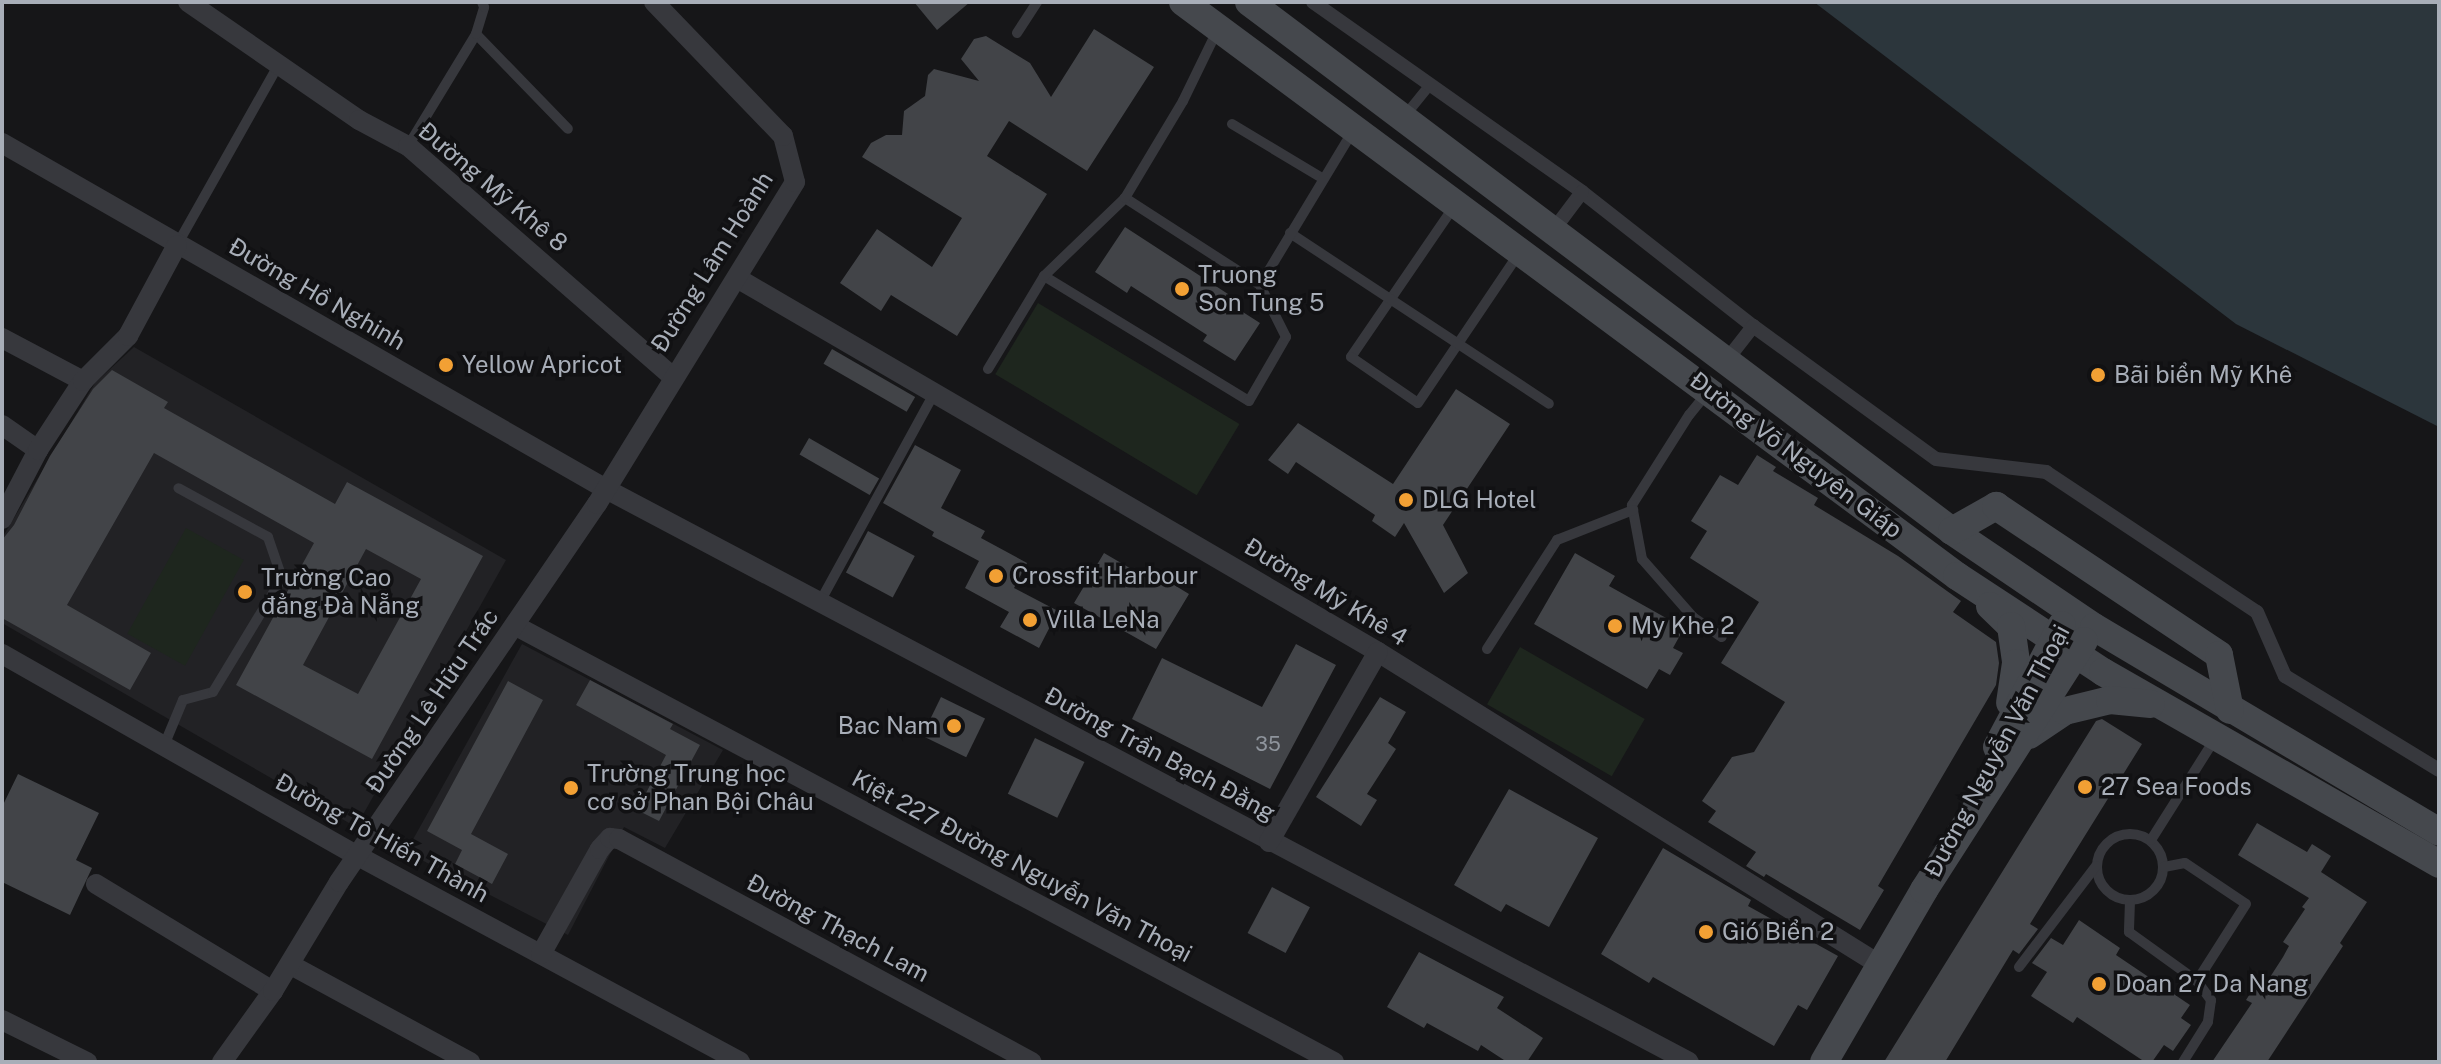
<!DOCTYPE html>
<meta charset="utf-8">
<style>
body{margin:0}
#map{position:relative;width:2441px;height:1064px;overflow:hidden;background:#161618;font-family:"Public Sans",sans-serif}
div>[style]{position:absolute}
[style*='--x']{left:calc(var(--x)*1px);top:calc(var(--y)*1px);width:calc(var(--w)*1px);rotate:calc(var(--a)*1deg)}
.built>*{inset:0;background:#222225}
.green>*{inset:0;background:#1e261e;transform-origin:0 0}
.water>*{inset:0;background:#2c363c}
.building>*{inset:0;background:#424448;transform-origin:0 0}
.service>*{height:10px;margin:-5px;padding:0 5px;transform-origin:5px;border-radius:5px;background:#37383d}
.service>.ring{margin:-5px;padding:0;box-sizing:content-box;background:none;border:10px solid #37383d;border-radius:50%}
.pedestrian>*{height:14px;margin:-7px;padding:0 7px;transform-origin:7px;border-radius:7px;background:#37383d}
.minor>*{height:20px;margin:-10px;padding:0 10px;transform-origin:10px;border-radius:10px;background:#37383d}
.secondary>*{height:28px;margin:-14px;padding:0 14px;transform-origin:14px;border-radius:14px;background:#45484d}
.dots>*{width:22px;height:22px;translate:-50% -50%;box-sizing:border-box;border:4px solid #111113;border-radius:50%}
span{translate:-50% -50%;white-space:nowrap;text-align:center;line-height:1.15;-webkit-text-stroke:7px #111113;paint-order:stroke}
.number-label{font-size:20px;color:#8e949c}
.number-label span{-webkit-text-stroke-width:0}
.street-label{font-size:24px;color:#a8aeb8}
.poi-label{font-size:24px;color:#a8aeb8}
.left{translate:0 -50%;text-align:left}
.right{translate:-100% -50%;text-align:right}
.frame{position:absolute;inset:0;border:4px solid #a8aeb8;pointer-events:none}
</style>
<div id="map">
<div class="built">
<i style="clip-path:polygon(134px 347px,506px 560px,356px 827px,2px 623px,2px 538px,95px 383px)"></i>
<i style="clip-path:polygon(522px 644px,723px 750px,665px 848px,624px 827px,568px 935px,406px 852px)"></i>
</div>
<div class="green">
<i style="left:1038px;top:303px;width:235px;height:83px;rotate:31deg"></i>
<i style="left:186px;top:528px;width:66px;height:121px;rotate:29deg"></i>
<i style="left:1520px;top:647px;width:144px;height:66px;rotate:30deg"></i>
</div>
<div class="water">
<i style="clip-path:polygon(1814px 2px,2439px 2px,2439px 427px,2236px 324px)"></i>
</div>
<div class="building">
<i style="clip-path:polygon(914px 2px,970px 2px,937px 30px)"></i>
<i style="clip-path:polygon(1094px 29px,1154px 67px,1087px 171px,1009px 121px,987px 156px,1047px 194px,957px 336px,891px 295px,881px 311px,840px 283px,877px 229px,932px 267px,962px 218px,862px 157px,871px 143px,886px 135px,902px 135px,904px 111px,925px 96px,928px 75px,934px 69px,979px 81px,961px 59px,974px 39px,986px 36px,1030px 63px,1051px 97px)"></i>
<i style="clip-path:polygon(1125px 227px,1228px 294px,1224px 300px,1260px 323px,1235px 361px,1203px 341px,1207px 335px,1131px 286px,1127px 293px,1095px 272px)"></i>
<i style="left:832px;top:349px;width:96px;height:17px;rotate:30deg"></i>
<i style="clip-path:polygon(evenodd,112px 370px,168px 402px,164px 408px,335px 504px,347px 482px,483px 556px,372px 759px,236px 685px,314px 543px,154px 453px,67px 605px,151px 653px,130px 690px,2px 618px,2px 540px,14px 525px,50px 456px,93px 389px,112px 370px,366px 549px,421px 579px,358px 694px,303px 665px,366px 549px)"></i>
<i style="clip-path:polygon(1456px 389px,1510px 424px,1443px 525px,1468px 573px,1444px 593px,1404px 523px,1395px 537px,1372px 521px,1375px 515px,1296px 462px,1288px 474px,1268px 460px,1298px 423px,1393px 484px)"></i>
<i style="left:809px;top:438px;width:81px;height:19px;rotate:30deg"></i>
<i style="clip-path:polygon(915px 445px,961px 470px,941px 508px,985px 531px,981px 538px,1027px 563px,1014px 588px,1058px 611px,1039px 648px,1000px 627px,1009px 612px,965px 588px,979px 561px,932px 536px,934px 532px,883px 503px)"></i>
<i style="clip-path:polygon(1757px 455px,1776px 467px,1773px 471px,1818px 498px,1814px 505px,1898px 556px,1961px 601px,1953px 612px,1996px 642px,1999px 663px,1996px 685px,1878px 886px,1884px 890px,1860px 930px,1766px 874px,1764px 877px,1746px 866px,1756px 852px,1708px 822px,1716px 811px,1702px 801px,1732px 757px,1754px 752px,1785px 702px,1721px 663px,1759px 602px,1690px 558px,1707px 531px,1691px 521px,1720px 475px,1738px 485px)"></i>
<i style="left:868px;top:531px;width:53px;height:47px;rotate:28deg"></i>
<i style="clip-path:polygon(1104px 553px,1152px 581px,1156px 574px,1189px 594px,1156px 649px,1074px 603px)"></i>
<i style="clip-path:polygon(1575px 553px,1615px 576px,1609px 586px,1684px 628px,1673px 648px,1683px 653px,1670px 675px,1659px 669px,1647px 689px,1534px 624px)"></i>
<i style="clip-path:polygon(1296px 644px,1336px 665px,1270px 789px,1132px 719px,1162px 658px,1262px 707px)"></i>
<i style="clip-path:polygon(590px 680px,673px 724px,670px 729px,700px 745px,659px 821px,637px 810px,666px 755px,576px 705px)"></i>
<i style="clip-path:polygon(508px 681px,543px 700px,471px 834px,508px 854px,492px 884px,455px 864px,462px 850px,427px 831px)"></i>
<i style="left:941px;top:697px;width:49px;height:43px;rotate:26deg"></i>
<i style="clip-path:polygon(1380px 697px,1406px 712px,1388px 743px,1396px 749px,1367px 794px,1377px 800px,1361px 826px,1316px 797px)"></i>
<i style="clip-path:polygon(2102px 719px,2142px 744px,2030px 924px,2038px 929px,2019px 954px,2013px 950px,1945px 1062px,1884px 1062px,2096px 721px)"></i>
<i style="left:1035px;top:738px;width:55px;height:62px;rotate:26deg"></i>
<i style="clip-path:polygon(18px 774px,99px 813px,76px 860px,92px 868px,70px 915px,2px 882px,2px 807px)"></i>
<i style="clip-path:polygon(1509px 789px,1598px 838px,1549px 927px,1506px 904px,1501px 912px,1454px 885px)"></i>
<i style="clip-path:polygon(2257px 823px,2307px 852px,2312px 844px,2331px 856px,2321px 872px,2367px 902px,2340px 943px,2343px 946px,2267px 1062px,2212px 1062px,2252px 1003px,2246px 1000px,2257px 983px,2263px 988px,2283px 957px,2289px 946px,2283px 942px,2305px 909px,2302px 907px,2309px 898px,2238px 855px)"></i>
<i style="clip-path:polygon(1663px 848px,1751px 900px,1748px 906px,1838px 956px,1807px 1010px,1798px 1005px,1774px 1046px,1653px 977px,1649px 983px,1601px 954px)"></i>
<i style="left:1272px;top:887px;width:43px;height:52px;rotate:28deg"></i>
<i style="clip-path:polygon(2079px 920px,2120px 948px,2116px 955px,2190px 1005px,2181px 1018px,2191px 1025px,2173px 1051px,2164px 1045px,2152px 1062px,2145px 1062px,2077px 1017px,2073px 1023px,2031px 996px,2047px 972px,2032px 963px,2051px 938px,2063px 945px)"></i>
<i style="clip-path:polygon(1419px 952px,1504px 997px,1497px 1008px,1543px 1038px,1527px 1062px,1507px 1062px,1481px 1045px,1478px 1051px,1427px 1023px,1424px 1028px,1387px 1007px)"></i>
</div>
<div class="service">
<i style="--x:1017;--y:33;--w:37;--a:-57"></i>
<i style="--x:476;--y:34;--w:132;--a:45.9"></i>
<i style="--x:1412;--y:107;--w:27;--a:-51"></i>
<i style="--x:1232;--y:124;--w:105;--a:31"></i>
<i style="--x:408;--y:146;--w:131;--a:-58.7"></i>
<i style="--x:476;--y:34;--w:28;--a:-73"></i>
<i style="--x:484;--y:7;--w:5;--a:-112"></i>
<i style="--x:1455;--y:205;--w:184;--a:124.4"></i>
<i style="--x:1351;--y:357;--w:81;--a:34.5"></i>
<i style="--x:1418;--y:403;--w:179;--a:-56"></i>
<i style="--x:1290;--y:233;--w:310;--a:33.4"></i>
<i style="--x:177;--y:245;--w:206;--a:-60.6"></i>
<i style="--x:1044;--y:276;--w:240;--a:31.4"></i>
<i style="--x:1249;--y:401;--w:74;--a:-60"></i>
<i style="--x:1286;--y:337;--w:58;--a:-116.6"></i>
<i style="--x:1260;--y:285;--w:161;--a:-147.2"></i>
<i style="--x:1260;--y:285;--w:182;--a:-58.9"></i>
<i style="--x:988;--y:369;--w:109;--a:-58.9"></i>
<i style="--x:1044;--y:276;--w:112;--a:-43.9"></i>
<i style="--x:1125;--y:198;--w:113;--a:-59.1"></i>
<i style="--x:1183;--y:101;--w:78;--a:-64.1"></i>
<i style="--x:1707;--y:393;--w:28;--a:129"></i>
<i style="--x:1689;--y:415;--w:107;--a:122.3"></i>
<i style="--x:1632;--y:505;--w:55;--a:79.5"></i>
<i style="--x:1642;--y:559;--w:77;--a:48.7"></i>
<i style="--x:1693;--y:617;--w:35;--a:35"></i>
<i style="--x:821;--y:600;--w:237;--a:-61.3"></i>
<i style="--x:1487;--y:649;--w:130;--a:-57.3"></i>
<i style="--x:1557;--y:540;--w:82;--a:-21.5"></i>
<i style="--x:163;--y:748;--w:52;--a:-67.4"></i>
<i style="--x:183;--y:700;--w:31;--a:-15"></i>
<i style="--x:213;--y:692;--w:133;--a:-58.8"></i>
<i style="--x:282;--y:578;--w:43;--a:-108.9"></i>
<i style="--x:268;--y:537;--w:102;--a:-151.4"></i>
<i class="ring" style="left:2097px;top:834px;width:56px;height:56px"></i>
<i style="--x:2151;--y:840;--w:122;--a:-57.7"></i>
<i style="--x:2164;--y:867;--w:21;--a:-11"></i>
<i style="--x:2185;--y:863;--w:73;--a:33.9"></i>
<i style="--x:2246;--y:904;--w:91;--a:122.5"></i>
<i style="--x:2130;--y:901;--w:31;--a:92"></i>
<i style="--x:2129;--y:932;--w:84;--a:35.8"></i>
<i style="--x:2197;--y:981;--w:24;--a:54"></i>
<i style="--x:2211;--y:1000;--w:22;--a:98"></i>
<i style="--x:2208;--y:1022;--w:47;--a:122"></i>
<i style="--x:2019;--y:967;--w:127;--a:-52.7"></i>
</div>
<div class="pedestrian">
<i style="--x:1313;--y:2;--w:329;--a:35.2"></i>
<i style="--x:1582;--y:192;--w:217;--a:38.1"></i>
<i style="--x:1753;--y:326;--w:226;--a:36"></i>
<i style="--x:1936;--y:459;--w:111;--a:6.7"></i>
<i style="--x:2046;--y:472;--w:253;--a:33.6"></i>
<i style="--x:2257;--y:612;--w:70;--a:66.4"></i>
<i style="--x:2285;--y:676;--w:180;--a:31.4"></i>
<i style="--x:1561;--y:220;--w:35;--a:-53"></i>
<i style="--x:1733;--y:352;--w:33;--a:-52"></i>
</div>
<div class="minor">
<i style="--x:188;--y:2;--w:208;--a:34.6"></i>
<i style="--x:359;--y:120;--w:55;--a:28"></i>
<i style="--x:408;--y:146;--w:350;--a:41.1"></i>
<i style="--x:2;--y:143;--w:696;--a:29.81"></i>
<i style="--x:606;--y:489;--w:1225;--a:27.88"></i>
<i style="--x:737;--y:278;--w:742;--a:30.26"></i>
<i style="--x:1378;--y:652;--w:592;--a:31.94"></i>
<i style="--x:2;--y:338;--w:92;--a:28"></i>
<i style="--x:2;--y:425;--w:44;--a:34.8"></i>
<i style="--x:2;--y:519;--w:78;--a:-62.4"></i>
<i style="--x:38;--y:450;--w:82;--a:-56.9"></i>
<i style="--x:83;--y:381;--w:64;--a:-45"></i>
<i style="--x:128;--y:336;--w:103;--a:-61.7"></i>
<i style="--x:516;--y:626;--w:927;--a:28.06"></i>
<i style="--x:2;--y:654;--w:409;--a:29.6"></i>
<i style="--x:358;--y:856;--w:434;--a:28.3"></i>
<i style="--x:1269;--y:842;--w:219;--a:-60.2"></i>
<i style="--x:96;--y:884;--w:207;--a:31.2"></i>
<i style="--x:541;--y:954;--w:120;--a:-60.7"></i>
<i style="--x:600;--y:849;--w:15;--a:-48"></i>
<i style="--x:610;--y:838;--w:9;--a:6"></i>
<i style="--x:619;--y:839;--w:469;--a:28.4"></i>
<i style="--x:291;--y:965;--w:204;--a:28.5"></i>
<i style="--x:2;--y:1020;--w:95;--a:26.3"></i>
<i style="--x:222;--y:1062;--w:87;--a:-54.3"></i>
<i style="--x:273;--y:991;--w:127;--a:-58.8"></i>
<i style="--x:339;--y:882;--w:458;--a:-55.7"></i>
<i style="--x:597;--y:504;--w:378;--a:-58.4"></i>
<i style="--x:795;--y:182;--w:48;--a:-104.6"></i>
<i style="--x:783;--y:136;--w:186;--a:-133.9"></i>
</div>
<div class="secondary">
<i style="--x:1183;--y:2;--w:964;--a:36.56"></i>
<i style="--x:1957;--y:576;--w:175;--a:33.3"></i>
<i style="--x:2103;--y:672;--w:387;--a:29.7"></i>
<i style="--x:1249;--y:2;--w:880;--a:36.96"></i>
<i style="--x:1952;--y:531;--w:171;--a:34.1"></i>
<i style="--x:2094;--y:627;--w:401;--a:30.7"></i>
<i style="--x:1952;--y:531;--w:51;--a:-29.6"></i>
<i style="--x:1996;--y:506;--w:268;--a:33.7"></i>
<i style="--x:2219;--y:655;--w:56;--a:78.7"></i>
<i style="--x:1990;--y:606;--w:29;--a:44"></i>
<i style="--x:2011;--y:626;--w:37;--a:82"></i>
<i style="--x:2016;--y:663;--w:40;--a:98.5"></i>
<i style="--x:2029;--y:735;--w:43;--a:-33.7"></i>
<i style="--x:2065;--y:711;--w:46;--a:-13.7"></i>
<i style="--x:2110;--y:700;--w:41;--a:5.6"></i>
<i style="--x:1997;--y:747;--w:138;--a:-62"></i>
<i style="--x:1824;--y:1062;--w:199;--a:-59.8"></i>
<i style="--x:1924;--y:890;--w:296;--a:-57.3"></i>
</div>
<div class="dots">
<i style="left:1182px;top:289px;background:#f2a034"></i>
<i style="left:446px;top:365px;background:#f2a034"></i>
<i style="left:2098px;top:375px;background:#f2a034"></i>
<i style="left:1406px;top:500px;background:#f2a034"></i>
<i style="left:996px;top:576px;background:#f2a034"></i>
<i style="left:245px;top:592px;background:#f2a034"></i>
<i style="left:1030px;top:620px;background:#f2a034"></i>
<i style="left:1615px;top:626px;background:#f2a034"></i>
<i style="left:954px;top:726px;background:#f2a034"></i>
<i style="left:2085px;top:787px;background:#f2a034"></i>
<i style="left:571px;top:788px;background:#f2a034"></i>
<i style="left:1706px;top:932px;background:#f2a034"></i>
<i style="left:2099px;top:984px;background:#f2a034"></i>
</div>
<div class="number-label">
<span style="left:1268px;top:744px">35</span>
</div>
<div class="street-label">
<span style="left:493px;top:187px;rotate:40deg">Đường Mỹ Khê 8</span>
<span style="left:712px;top:262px;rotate:-58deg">Đường Lâm Hoành</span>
<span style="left:317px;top:294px;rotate:30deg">Đường Hồ Nghinh</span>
<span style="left:1796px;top:455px;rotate:37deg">Đường Võ Nguyên Giáp</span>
<span style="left:1326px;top:592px;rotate:31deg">Đường Mỹ Khê 4</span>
<span style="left:432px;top:701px;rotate:-56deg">Đường Lê Hữu Trác</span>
<span style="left:1997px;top:751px;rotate:-62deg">Đường Nguyễn Văn Thoại</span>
<span style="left:1160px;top:754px;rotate:28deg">Đường Trần Bạch Đằng</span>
<span style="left:382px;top:838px;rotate:29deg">Đường Tô Hiến Thành</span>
<span style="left:1022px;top:866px;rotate:28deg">Kiệt 227 Đường Nguyễn Văn Thoại</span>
<span style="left:838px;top:928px;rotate:28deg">Đường Thạch Lam</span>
</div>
<div class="poi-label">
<span class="left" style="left:1198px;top:289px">Truong<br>Son Tung 5</span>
<span class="left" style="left:462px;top:365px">Yellow Apricot</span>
<span class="left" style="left:2114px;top:375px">Bãi biển Mỹ Khê</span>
<span class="left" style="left:1422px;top:500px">DLG Hotel</span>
<span class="left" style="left:1012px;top:576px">Crossfit Harbour</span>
<span class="left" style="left:261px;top:592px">Trường Cao<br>đẳng Đà Nẵng</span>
<span class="left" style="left:1046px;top:620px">Villa LeNa</span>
<span class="left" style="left:1631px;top:626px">My Khe 2</span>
<span class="right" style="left:938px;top:726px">Bac Nam</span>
<span class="left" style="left:587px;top:788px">Trường Trung học<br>cơ sở Phan Bội Châu</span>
<span class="left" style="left:2101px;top:787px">27 Sea Foods</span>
<span class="left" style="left:1722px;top:932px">Gió Biển 2</span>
<span class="left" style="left:2115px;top:984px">Doan 27 Da Nang</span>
</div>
<div class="frame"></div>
</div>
